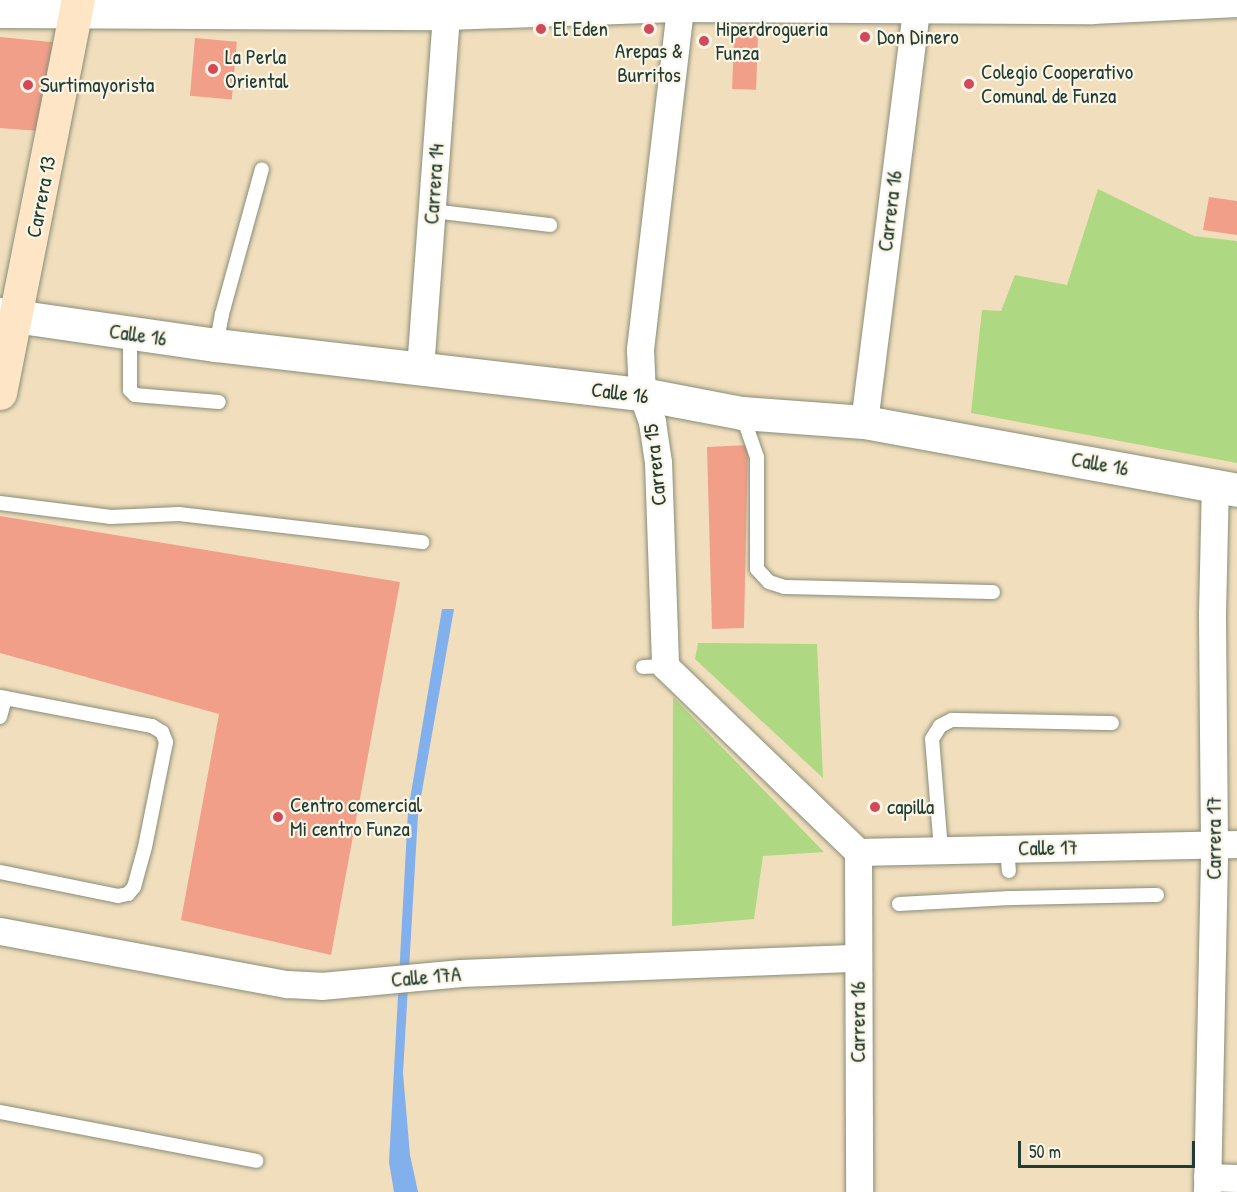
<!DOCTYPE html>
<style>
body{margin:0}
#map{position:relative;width:1237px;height:1192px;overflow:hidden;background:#f1debd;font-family:"Patrick Hand",sans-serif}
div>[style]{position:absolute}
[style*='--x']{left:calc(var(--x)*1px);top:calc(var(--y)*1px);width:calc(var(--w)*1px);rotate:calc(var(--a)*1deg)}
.green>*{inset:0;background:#afd883}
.water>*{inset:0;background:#81b0ec}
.building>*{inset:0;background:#f19f89;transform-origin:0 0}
.roads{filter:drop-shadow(0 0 2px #888e78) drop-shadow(0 0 2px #888e78)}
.service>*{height:14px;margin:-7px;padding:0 7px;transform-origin:7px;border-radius:7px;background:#fff}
.minor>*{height:27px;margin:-13.5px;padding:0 13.5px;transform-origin:13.5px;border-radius:13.5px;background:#fff}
.tertiary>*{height:33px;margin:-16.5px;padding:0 16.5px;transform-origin:16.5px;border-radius:16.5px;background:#fff}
.secondary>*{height:33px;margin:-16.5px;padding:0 16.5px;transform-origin:16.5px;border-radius:16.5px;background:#fde5c5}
.dots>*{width:16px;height:16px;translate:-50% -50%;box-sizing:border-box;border:3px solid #fcf5e5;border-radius:50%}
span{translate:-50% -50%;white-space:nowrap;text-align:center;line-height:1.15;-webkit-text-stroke:4.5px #fcf5e5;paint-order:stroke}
.poi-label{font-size:21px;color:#1f3d34}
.left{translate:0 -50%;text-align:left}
.street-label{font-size:21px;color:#1f3d34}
.scale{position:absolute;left:1018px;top:1141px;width:177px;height:27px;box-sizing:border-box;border:3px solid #1f3d34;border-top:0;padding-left:8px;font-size:18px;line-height:21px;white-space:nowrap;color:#1f3d34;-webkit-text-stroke:4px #fcf5e5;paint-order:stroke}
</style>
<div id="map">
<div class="green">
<i style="clip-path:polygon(1098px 189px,1194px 236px,1237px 241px,1237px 463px,971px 413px,982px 310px,1001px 311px,1015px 275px,1067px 285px)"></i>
<i style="clip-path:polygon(698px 643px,817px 644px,823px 778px,695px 659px)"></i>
<i style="clip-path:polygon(673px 697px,824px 852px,763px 856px,754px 919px,672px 926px)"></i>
</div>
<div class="water">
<i style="clip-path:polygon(442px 609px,454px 609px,418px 814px,403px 1073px,410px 1155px,418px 1192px,394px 1192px,389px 1162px,408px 811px)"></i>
</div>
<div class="building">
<i style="left:734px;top:35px;width:24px;height:54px;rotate:2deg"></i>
<i style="clip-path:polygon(0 37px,61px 43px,52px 132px,0 128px)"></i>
<i style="left:195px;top:38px;width:42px;height:58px;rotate:5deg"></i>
<i style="clip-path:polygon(1209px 197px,1237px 201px,1237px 235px,1203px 230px)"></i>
<i style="clip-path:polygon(748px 445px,744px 628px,712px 629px,707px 447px)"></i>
<i style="clip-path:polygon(0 516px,400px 582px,331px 955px,181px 920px,219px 714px,0 653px)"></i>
</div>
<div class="roads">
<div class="service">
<i style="--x:432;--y:211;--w:119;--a:6.8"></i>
<i style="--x:130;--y:334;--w:56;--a:90"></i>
<i style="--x:130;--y:390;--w:7;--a:45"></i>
<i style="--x:135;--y:395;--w:84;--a:4.8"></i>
<i style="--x:216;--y:345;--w:32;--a:-79"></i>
<i style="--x:222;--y:314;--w:150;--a:-74.6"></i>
<i style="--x:742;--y:414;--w:46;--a:70.8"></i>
<i style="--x:757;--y:457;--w:112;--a:90"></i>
<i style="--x:757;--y:569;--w:18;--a:47"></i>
<i style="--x:769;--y:582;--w:16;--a:18"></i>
<i style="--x:784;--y:587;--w:209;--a:1.4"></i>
<i style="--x:0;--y:503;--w:112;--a:7.2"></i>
<i style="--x:111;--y:517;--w:68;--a:-2.5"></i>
<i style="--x:179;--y:514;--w:245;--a:6.6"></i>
<i style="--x:643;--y:667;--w:22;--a:-3"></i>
<i style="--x:0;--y:697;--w:155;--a:10.8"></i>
<i style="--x:152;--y:726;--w:12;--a:31"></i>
<i style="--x:162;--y:732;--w:11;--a:68"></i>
<i style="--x:166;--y:742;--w:107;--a:101.3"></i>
<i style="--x:145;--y:847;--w:41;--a:105.4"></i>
<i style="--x:134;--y:887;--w:9;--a:131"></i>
<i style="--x:128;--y:894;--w:10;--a:169"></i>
<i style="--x:118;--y:896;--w:120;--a:-168.5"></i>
<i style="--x:0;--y:717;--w:20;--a:-75"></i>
<i style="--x:1007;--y:849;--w:22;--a:85"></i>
<i style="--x:941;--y:850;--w:111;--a:-94.6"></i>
<i style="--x:932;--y:739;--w:15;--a:-58"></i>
<i style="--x:940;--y:726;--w:13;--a:-27"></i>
<i style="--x:952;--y:720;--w:160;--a:1.1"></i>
<i style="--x:899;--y:904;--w:111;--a:-3.1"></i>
<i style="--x:1010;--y:898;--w:147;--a:-1.2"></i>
<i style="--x:0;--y:1112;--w:261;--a:10.8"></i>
</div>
<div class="minor">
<i style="--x:681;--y:0;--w:352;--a:96.7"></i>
<i style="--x:640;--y:350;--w:44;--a:87.4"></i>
<i style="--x:642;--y:394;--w:30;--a:70"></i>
<i style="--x:652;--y:422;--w:40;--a:81.5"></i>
<i style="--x:658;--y:462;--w:204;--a:88"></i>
<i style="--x:665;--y:666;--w:268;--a:43.9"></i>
<i style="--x:420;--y:369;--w:370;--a:-85.8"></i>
<i style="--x:864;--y:422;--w:425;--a:-82.8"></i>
<i style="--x:858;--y:852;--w:379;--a:-1.2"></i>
<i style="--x:858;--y:852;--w:340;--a:89.8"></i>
<i style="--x:0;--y:931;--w:292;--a:10.5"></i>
<i style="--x:287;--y:984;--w:34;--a:3"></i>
<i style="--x:321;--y:986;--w:141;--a:-5.3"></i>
<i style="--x:461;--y:973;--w:396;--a:-2.2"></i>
<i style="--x:1207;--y:1177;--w:30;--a:2"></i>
<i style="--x:1207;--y:1192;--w:347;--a:-88.8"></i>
<i style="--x:1214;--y:845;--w:231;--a:-90.5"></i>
<i style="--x:1212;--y:614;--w:129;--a:-88.7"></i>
</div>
<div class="tertiary">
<i style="--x:0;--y:11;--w:447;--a:0.3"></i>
<i style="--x:447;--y:13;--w:234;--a:-2"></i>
<i style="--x:681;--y:5;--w:411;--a:0.3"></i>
<i style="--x:1092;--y:7;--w:145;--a:-2.8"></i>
<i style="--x:0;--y:314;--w:218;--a:8.2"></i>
<i style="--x:216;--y:345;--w:429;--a:6.6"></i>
<i style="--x:642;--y:394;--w:102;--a:10.8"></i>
<i style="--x:742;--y:413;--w:122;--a:4.2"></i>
<i style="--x:864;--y:422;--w:379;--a:10.3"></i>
</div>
<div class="secondary">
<i style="--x:0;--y:393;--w:401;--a:-78.8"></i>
</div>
</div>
<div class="dots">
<i style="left:541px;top:29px;background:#d1495b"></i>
<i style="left:649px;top:29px;background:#d1495b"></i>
<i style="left:865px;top:37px;background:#d1495b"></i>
<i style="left:704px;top:41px;background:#d1495b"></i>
<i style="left:213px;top:69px;background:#d1495b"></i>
<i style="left:969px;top:84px;background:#d1495b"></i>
<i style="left:28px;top:85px;background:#d1495b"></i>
<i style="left:875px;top:807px;background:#d1495b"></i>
<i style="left:278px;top:817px;background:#d1495b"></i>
</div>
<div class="poi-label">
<span class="left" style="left:553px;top:29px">El Eden</span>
<span class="left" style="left:716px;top:41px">Hiperdrogueria<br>Funza</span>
<span class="left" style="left:877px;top:37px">Don Dinero</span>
<span style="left:649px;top:63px">Arepas &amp;<br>Burritos</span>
<span class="left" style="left:225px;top:69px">La Perla<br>Oriental</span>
<span class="left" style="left:981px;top:84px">Colegio Cooperativo<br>Comunal de Funza</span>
<span class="left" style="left:40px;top:85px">Surtimayorista</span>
<span class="left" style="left:290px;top:817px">Centro comercial<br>Mi centro Funza</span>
<span class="left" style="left:887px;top:807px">capilla</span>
</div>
<div class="street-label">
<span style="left:434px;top:184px;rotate:-86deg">Carrera 14</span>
<span style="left:41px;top:197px;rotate:-79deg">Carrera 13</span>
<span style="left:890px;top:211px;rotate:-83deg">Carrera 16</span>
<span style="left:138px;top:335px;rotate:8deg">Calle 16</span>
<span style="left:620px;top:393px;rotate:7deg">Calle 16</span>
<span style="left:1100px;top:464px;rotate:10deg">Calle 16</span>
<span style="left:655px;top:465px;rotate:-96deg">Carrera 15</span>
<span style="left:1214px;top:838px;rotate:-90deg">Carrera 17</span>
<span style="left:1048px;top:848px;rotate:-1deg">Calle 17</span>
<span style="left:426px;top:977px;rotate:-5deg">Calle 17A</span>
<span style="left:858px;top:1022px;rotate:-90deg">Carrera 16</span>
</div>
<div class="scale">50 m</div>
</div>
